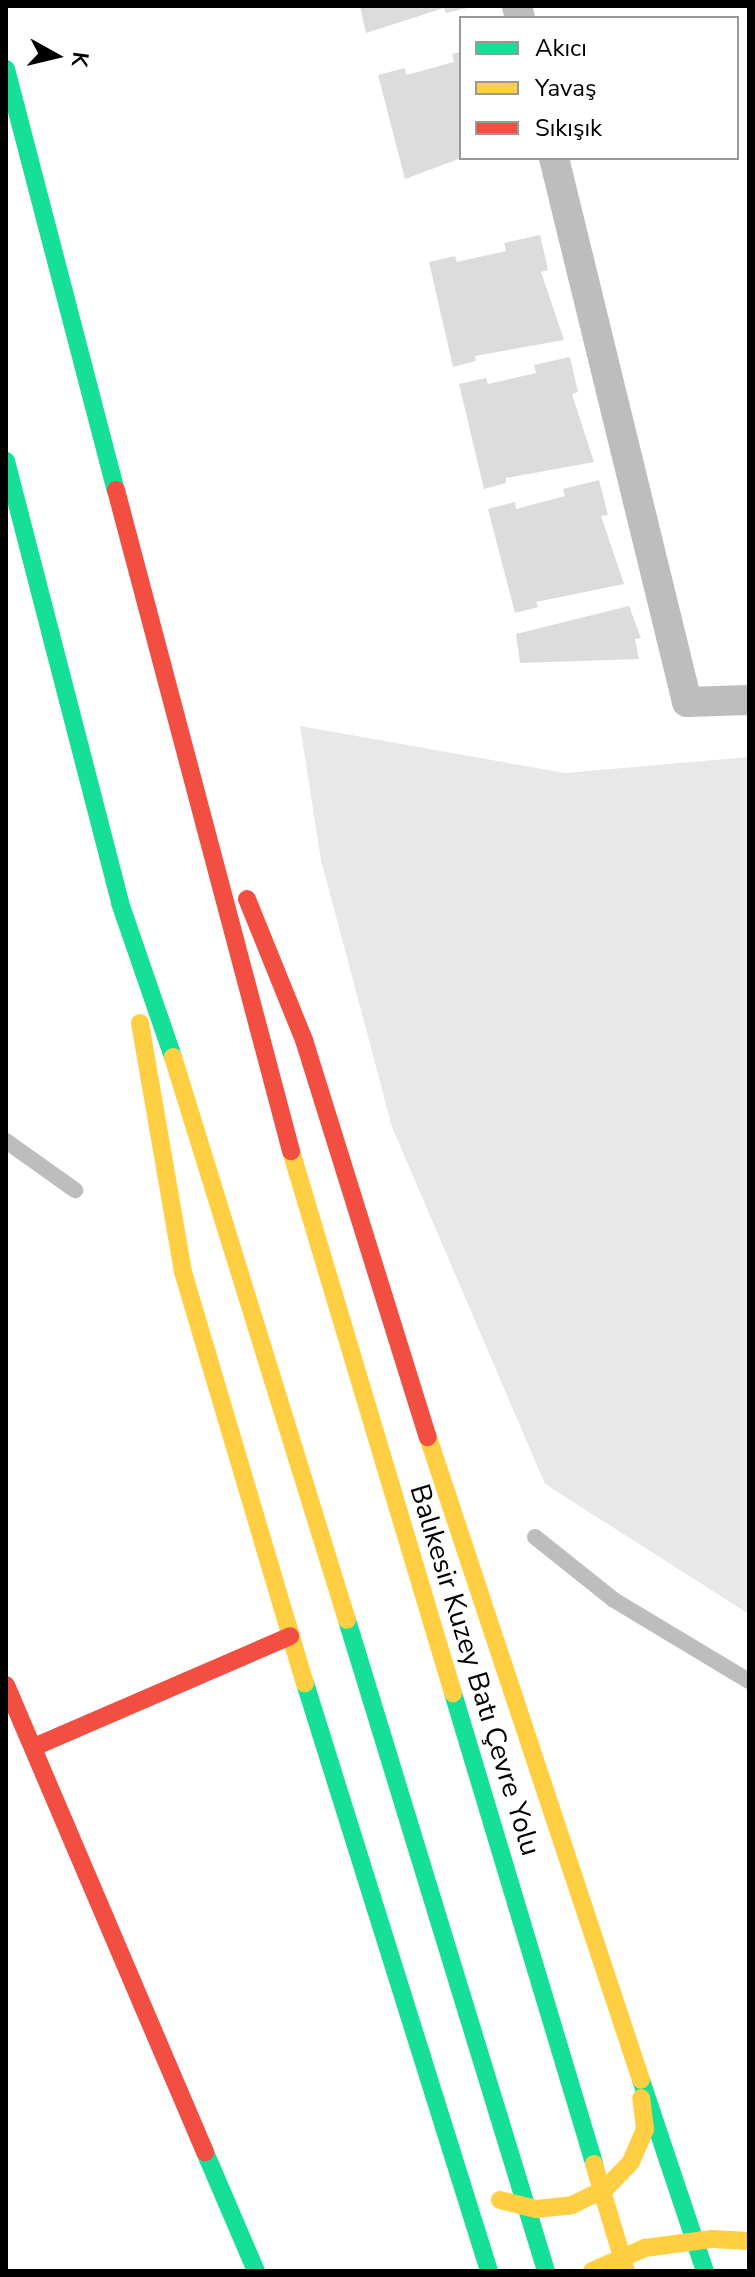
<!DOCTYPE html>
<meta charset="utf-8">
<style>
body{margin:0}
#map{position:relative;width:755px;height:2277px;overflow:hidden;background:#fff;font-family:"Nunito Sans",sans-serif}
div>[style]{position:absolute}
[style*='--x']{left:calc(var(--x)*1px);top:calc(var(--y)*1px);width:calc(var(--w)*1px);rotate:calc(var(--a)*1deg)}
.green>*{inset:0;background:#e8e8e8}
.building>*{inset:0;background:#dcdcdc}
.lane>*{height:16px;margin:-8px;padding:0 8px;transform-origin:8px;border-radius:8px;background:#bdbdbd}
.street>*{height:30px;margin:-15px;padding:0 15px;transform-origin:15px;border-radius:15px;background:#bdbdbd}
.fast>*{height:18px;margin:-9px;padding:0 9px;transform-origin:9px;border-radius:9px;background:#16e098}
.slow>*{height:18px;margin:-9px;padding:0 9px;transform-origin:9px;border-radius:9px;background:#ffcf43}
.jam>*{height:18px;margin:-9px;padding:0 9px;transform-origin:9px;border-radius:9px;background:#f24e42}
span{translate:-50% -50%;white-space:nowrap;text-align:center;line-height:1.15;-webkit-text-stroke:7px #fff;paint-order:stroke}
.street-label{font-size:28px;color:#000}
.frame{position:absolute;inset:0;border:8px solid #000;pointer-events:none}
.legend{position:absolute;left:459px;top:16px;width:280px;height:144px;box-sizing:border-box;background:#fff;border:2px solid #999;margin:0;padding:10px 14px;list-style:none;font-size:24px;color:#000}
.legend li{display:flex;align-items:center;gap:16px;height:40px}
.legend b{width:40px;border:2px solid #999}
.north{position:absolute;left:16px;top:16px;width:80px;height:80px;-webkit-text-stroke:6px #fff;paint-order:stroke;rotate:98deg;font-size:22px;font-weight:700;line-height:32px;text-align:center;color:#000}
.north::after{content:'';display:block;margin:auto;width:28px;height:36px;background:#000;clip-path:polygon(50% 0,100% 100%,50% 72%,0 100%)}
</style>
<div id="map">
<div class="green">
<i style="clip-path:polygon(300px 726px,565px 773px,749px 757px,749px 1614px,545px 1484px,392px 1127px,321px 860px)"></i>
</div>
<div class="building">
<i style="clip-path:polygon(360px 6px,471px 6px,471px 7px,446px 13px,444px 8px,366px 33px)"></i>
<i style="clip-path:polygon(461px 52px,461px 158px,405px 179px,378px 75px,405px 68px,406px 75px,454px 62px,452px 54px)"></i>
<i style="clip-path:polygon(540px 235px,548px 270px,541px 272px,564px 340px,475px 356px,476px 361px,453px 367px,429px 262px,455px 256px,457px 262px,506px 251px,504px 243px)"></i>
<i style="clip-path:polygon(570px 357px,578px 392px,572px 394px,594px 462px,506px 478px,506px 483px,484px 489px,459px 384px,486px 378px,488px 384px,536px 373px,534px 365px)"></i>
<i style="clip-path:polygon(599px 480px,608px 515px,601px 516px,624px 584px,536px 602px,538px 607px,515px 613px,488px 509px,515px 502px,516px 509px,565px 496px,563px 489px)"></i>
<i style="clip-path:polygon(629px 606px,641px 638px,635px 639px,639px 659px,520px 663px,516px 634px)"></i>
</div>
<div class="lane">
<i style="--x:6;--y:1141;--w:85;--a:35.4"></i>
<i style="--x:535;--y:1537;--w:101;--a:38.6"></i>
<i style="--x:614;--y:1600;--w:157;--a:31"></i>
</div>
<div class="street">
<i style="--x:517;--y:6;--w:12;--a:76"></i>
<i style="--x:554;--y:158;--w:560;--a:76.26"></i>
<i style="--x:687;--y:702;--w:62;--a:-1.8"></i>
</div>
<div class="fast">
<i style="--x:6;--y:69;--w:435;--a:75.4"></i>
<i style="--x:6;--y:461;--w:456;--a:75.5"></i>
<i style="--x:120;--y:903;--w:163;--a:71"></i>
<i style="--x:347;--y:1620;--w:681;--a:73"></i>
<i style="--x:305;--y:1683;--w:616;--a:72.62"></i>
<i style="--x:453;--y:1693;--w:492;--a:73.3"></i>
<i style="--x:641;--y:2080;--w:201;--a:71.5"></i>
<i style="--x:205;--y:2152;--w:129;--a:66.8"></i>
</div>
<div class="slow">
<i style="--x:140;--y:1023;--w:253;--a:80.2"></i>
<i style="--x:183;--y:1272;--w:429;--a:73.5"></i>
<i style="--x:173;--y:1057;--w:589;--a:72.83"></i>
<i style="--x:291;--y:1151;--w:566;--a:73.36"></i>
<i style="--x:428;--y:1437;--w:677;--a:71.67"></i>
<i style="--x:594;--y:2164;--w:112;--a:73.3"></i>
<i style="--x:500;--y:2200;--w:37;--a:14"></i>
<i style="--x:536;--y:2209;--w:36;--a:-6"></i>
<i style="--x:572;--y:2205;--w:37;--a:-26"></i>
<i style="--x:605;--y:2189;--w:37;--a:-46"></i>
<i style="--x:631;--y:2162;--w:36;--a:-67"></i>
<i style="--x:645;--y:2129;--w:31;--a:-97"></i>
<i style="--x:592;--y:2271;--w:58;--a:-23.5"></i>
<i style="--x:645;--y:2248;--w:68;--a:-7.7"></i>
<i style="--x:712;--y:2239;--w:37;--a:3"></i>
</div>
<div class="jam">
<i style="--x:116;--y:490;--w:684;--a:75.17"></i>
<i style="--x:247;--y:899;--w:152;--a:68"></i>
<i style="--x:304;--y:1040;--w:416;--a:72.7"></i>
<i style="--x:6;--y:1685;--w:508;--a:66.92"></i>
<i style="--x:34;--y:1747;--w:279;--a:-23.4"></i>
</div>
<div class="street-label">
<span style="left:475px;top:1670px;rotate:73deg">Balıkesir Kuzey Batı Çevre Yolu</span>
</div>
<div class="frame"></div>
<ul class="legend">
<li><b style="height:10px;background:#16e098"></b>Akıcı</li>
<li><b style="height:10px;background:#ffcf43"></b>Yavaş</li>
<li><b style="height:10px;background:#f24e42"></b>Sıkışık</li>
</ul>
<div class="north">K</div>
</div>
